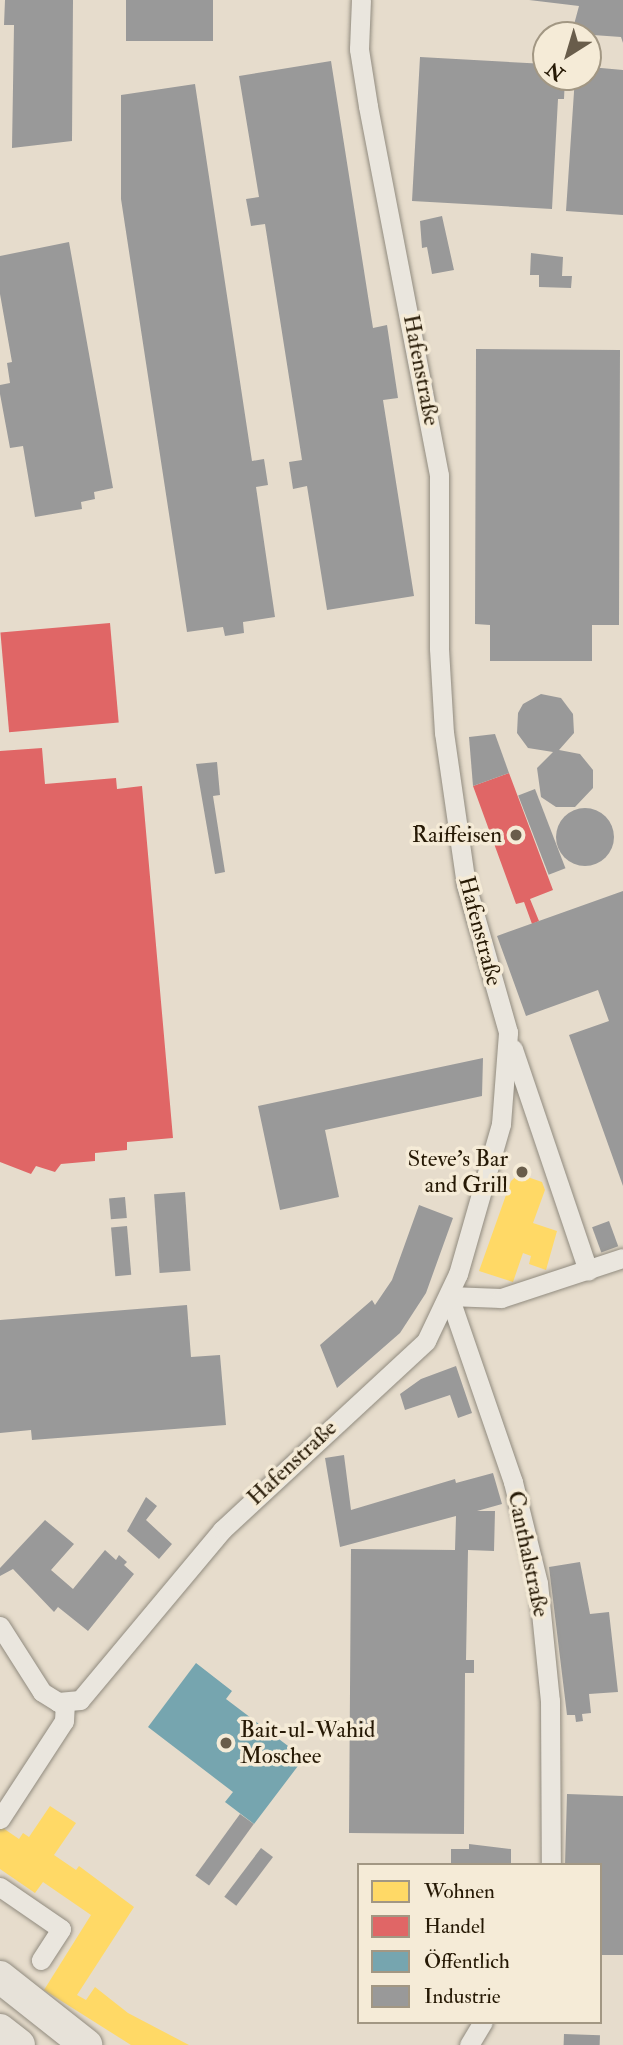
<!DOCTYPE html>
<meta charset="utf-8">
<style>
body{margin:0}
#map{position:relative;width:623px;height:2045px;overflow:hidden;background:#e6dccc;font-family:"IM FELL Double Pica",serif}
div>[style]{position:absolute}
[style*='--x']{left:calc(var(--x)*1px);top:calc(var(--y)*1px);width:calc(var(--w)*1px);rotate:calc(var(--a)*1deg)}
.homes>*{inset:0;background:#ffd966}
.shops>*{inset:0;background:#e06666;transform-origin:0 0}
.public>*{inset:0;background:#76a5af}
.industry>*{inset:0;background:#999;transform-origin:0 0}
.round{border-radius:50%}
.roads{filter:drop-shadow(0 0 2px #918b7f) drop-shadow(0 0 2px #918b7f)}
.minor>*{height:19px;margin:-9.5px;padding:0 9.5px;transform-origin:9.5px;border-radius:9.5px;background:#eae6de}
.primary>*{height:32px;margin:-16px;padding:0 16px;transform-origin:16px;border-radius:16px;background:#e7e2d9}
.dots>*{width:19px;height:19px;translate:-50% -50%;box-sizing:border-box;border:4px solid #f5ebd7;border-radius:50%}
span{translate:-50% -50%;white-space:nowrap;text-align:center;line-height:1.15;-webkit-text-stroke:7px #f5ebd7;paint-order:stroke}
.street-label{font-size:23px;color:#261905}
.poi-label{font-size:23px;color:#261905}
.right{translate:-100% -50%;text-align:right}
.left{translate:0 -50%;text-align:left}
.legend{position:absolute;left:357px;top:1863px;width:245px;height:161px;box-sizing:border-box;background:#f5ebd7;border:2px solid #a29783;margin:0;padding:9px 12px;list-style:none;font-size:21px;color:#261905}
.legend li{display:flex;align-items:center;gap:14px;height:35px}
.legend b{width:35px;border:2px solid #a29783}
.north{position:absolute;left:532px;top:21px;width:70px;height:70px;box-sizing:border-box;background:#f5ebd7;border:2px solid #a29783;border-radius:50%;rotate:217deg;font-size:19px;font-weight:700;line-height:28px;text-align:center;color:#261905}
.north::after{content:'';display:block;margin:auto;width:24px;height:32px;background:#695d4b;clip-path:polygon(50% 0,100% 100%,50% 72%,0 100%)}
</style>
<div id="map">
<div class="homes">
<i style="clip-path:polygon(519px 1174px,542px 1182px,545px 1190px,533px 1223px,557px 1231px,546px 1270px,529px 1264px,531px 1256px,523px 1253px,513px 1282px,479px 1271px,511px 1181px)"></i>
<i style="clip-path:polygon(50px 1806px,76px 1823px,54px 1855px,76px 1870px,79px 1866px,134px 1907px,77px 1995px,86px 2000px,95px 1987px,128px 2013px,189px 2045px,131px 2045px,44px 1990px,91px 1915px,43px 1882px,35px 1893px,0 1869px,0 1826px,19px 1839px,23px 1833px,29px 1837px)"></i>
</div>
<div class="shops">
<i style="left:110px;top:623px;width:100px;height:110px;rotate:85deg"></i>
<i style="clip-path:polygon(42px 748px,45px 784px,116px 778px,117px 789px,142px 786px,173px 1138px,127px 1142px,127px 1150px,95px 1153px,95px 1161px,61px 1164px,55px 1172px,36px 1166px,31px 1174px,0 1162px,0 751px)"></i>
<i style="clip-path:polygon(509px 773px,553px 890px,530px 899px,539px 921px,532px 924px,524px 902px,516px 904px,473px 786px)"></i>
</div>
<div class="public">
<i style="clip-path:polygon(196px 1663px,232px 1691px,226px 1699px,304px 1758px,254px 1824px,225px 1802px,233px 1792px,148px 1727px)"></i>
</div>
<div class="industry">
<i style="clip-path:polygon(5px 0,73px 0,72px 141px,12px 148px,14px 25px,4px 25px)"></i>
<i style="left:126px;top:0;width:87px;height:41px"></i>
<i style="clip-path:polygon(529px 0,623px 0,623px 43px,621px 37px,593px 35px,588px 42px,588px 35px,572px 32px,579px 6px)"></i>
<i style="clip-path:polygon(420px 57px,546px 64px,546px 77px,565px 77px,564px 99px,558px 99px,552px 209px,412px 201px)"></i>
<i style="clip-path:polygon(331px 61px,373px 328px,387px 325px,398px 398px,383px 400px,414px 596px,327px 610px,307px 486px,293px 489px,289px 462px,302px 460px,265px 224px,251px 226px,246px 199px,259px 197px,239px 76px)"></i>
<i style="clip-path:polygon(590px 67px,623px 70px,623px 215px,566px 211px,575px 77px,588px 77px)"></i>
<i style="clip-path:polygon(195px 84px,252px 461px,264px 459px,268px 485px,256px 487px,275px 617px,243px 622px,244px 633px,225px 636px,223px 627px,187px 632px,121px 199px,121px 95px)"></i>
<i style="clip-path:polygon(442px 216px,454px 270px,432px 274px,427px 247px,422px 248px,420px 221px)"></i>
<i style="clip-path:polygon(69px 242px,113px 488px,94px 492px,95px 499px,81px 502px,82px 509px,35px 517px,23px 446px,10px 448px,0 394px,0 385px,10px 383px,7px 363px,12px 362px,0 294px,0 256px)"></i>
<i style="clip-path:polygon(531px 253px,563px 257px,562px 276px,572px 276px,571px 288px,539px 287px,539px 275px,530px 275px)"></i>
<i style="clip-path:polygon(476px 349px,620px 350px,619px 625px,592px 625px,592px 661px,490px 661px,490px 625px,475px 624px)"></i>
<i style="clip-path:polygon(541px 694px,561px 698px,573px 714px,574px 733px,559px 750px,580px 754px,593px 770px,593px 788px,575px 807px,556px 807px,541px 797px,537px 768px,553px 752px,528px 748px,517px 733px,518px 713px,523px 704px)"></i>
<i style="clip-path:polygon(495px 734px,509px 773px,473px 786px,469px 737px)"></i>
<i style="clip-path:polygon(217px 762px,220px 795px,213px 796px,225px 872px,215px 874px,196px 764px)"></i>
<i style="left:535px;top:789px;width:85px;height:18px;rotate:69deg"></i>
<i class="round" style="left:556px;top:808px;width:58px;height:58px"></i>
<i style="clip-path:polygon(623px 891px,623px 1186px,569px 1035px,609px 1021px,598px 990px,526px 1016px,497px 936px)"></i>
<i style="clip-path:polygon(483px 1058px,482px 1096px,325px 1130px,339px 1197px,280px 1210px,258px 1106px)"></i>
<i style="left:185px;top:1192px;width:79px;height:31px;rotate:86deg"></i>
<i style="left:125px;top:1197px;width:21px;height:16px;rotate:85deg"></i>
<i style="clip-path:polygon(419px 1205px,453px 1218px,426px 1293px,400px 1333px,337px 1388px,320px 1345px,372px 1300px,375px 1305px,392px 1280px)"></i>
<i style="left:609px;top:1221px;width:27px;height:18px;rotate:70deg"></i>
<i style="left:127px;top:1226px;width:49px;height:16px;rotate:85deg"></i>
<i style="clip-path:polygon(187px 1305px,191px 1357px,220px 1355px,226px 1425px,32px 1440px,31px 1430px,0 1433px,0 1320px)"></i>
<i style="clip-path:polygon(456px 1366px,472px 1413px,458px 1418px,450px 1395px,405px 1410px,400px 1394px,421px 1379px)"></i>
<i style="clip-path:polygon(344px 1455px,351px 1510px,455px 1479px,456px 1483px,493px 1473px,502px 1504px,477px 1511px,495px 1511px,494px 1551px,468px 1550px,466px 1660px,474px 1660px,474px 1673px,465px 1673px,464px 1834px,349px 1833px,351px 1549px,455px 1550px,456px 1516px,340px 1547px,325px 1458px)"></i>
<i style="clip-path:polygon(146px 1497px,157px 1506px,146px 1520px,172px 1544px,159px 1559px,127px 1531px)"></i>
<i style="clip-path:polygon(45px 1520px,74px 1544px,51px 1570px,73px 1589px,105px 1550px,116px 1560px,119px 1555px,127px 1562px,124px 1565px,134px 1574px,88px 1631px,58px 1607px,54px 1612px,13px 1569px,0 1576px,0 1568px)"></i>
<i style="clip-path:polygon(580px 1562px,590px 1614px,609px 1612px,618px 1692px,589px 1694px,591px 1713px,582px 1714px,583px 1721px,576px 1722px,575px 1715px,567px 1715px,549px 1567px)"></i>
<i style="clip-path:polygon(567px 1794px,623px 1796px,623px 1955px,600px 1955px,600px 1865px,565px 1865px)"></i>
<i style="left:240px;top:1814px;width:17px;height:76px;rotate:36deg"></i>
<i style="clip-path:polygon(469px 1844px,511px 1849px,511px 1865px,451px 1865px,451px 1849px,469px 1849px)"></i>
<i style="left:261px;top:1848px;width:15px;height:61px;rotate:37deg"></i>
<i style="left:564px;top:2034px;width:36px;height:11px;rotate:2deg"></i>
</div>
<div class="roads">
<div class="minor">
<i style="--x:513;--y:1049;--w:234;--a:71.3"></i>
<i style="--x:449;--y:1296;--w:197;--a:71"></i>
<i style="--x:513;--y:1482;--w:104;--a:76.1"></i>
<i style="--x:538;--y:1583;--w:119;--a:84.2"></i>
<i style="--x:550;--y:1701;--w:164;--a:89.7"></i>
<i style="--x:449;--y:1296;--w:52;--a:2.2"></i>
<i style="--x:501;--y:1298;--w:128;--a:-18.2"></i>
<i style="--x:0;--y:1626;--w:78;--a:57.5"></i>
<i style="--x:42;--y:1692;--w:19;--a:32"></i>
<i style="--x:58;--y:1702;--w:22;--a:-5"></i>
<i style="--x:80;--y:1700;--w:222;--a:-50.1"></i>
<i style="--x:222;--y:1530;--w:278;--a:-42.8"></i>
<i style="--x:426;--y:1341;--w:74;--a:-64.5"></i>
<i style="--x:458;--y:1274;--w:156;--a:-74"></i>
<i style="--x:501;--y:1124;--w:92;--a:-85.6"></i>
<i style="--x:508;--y:1032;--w:153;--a:-105.9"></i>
<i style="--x:466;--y:885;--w:154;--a:-98.2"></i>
<i style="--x:444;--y:733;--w:85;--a:-93.4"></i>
<i style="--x:439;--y:648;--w:173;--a:-90"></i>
<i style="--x:439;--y:475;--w:376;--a:-100.9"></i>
<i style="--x:368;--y:106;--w:58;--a:-99"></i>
<i style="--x:359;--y:49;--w:49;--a:-87.7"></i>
<i style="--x:0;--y:1819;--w:117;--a:-56.9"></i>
<i style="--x:64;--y:1721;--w:18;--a:-87"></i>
<i style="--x:0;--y:1887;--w:74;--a:34.5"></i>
<i style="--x:61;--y:1929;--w:37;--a:123"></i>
<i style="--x:469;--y:2045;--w:27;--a:-59"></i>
</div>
<div class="primary">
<i style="--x:0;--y:1977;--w:110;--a:38.3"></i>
<i style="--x:0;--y:2030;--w:24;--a:38"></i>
</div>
</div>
<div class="dots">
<i style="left:516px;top:835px;background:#695d4b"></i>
<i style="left:522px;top:1172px;background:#695d4b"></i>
<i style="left:226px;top:1743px;background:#695d4b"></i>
</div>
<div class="street-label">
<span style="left:421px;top:370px;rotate:79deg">Hafenstraße</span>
<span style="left:480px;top:931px;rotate:75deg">Hafenstraße</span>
<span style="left:292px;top:1463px;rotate:-43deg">Hafenstraße</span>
<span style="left:528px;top:1554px;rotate:78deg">Canthalstraße</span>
</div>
<div class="poi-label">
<span class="right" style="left:502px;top:835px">Raiffeisen</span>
<span class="right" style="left:508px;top:1172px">Steve's Bar<br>and Grill</span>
<span class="left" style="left:240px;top:1743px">Bait-ul-Wahid<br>Moschee</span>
</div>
<ul class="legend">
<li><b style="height:19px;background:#ffd966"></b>Wohnen</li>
<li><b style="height:19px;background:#e06666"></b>Handel</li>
<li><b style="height:19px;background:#76a5af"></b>Öffentlich</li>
<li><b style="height:19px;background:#999"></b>Industrie</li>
</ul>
<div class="north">N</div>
</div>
